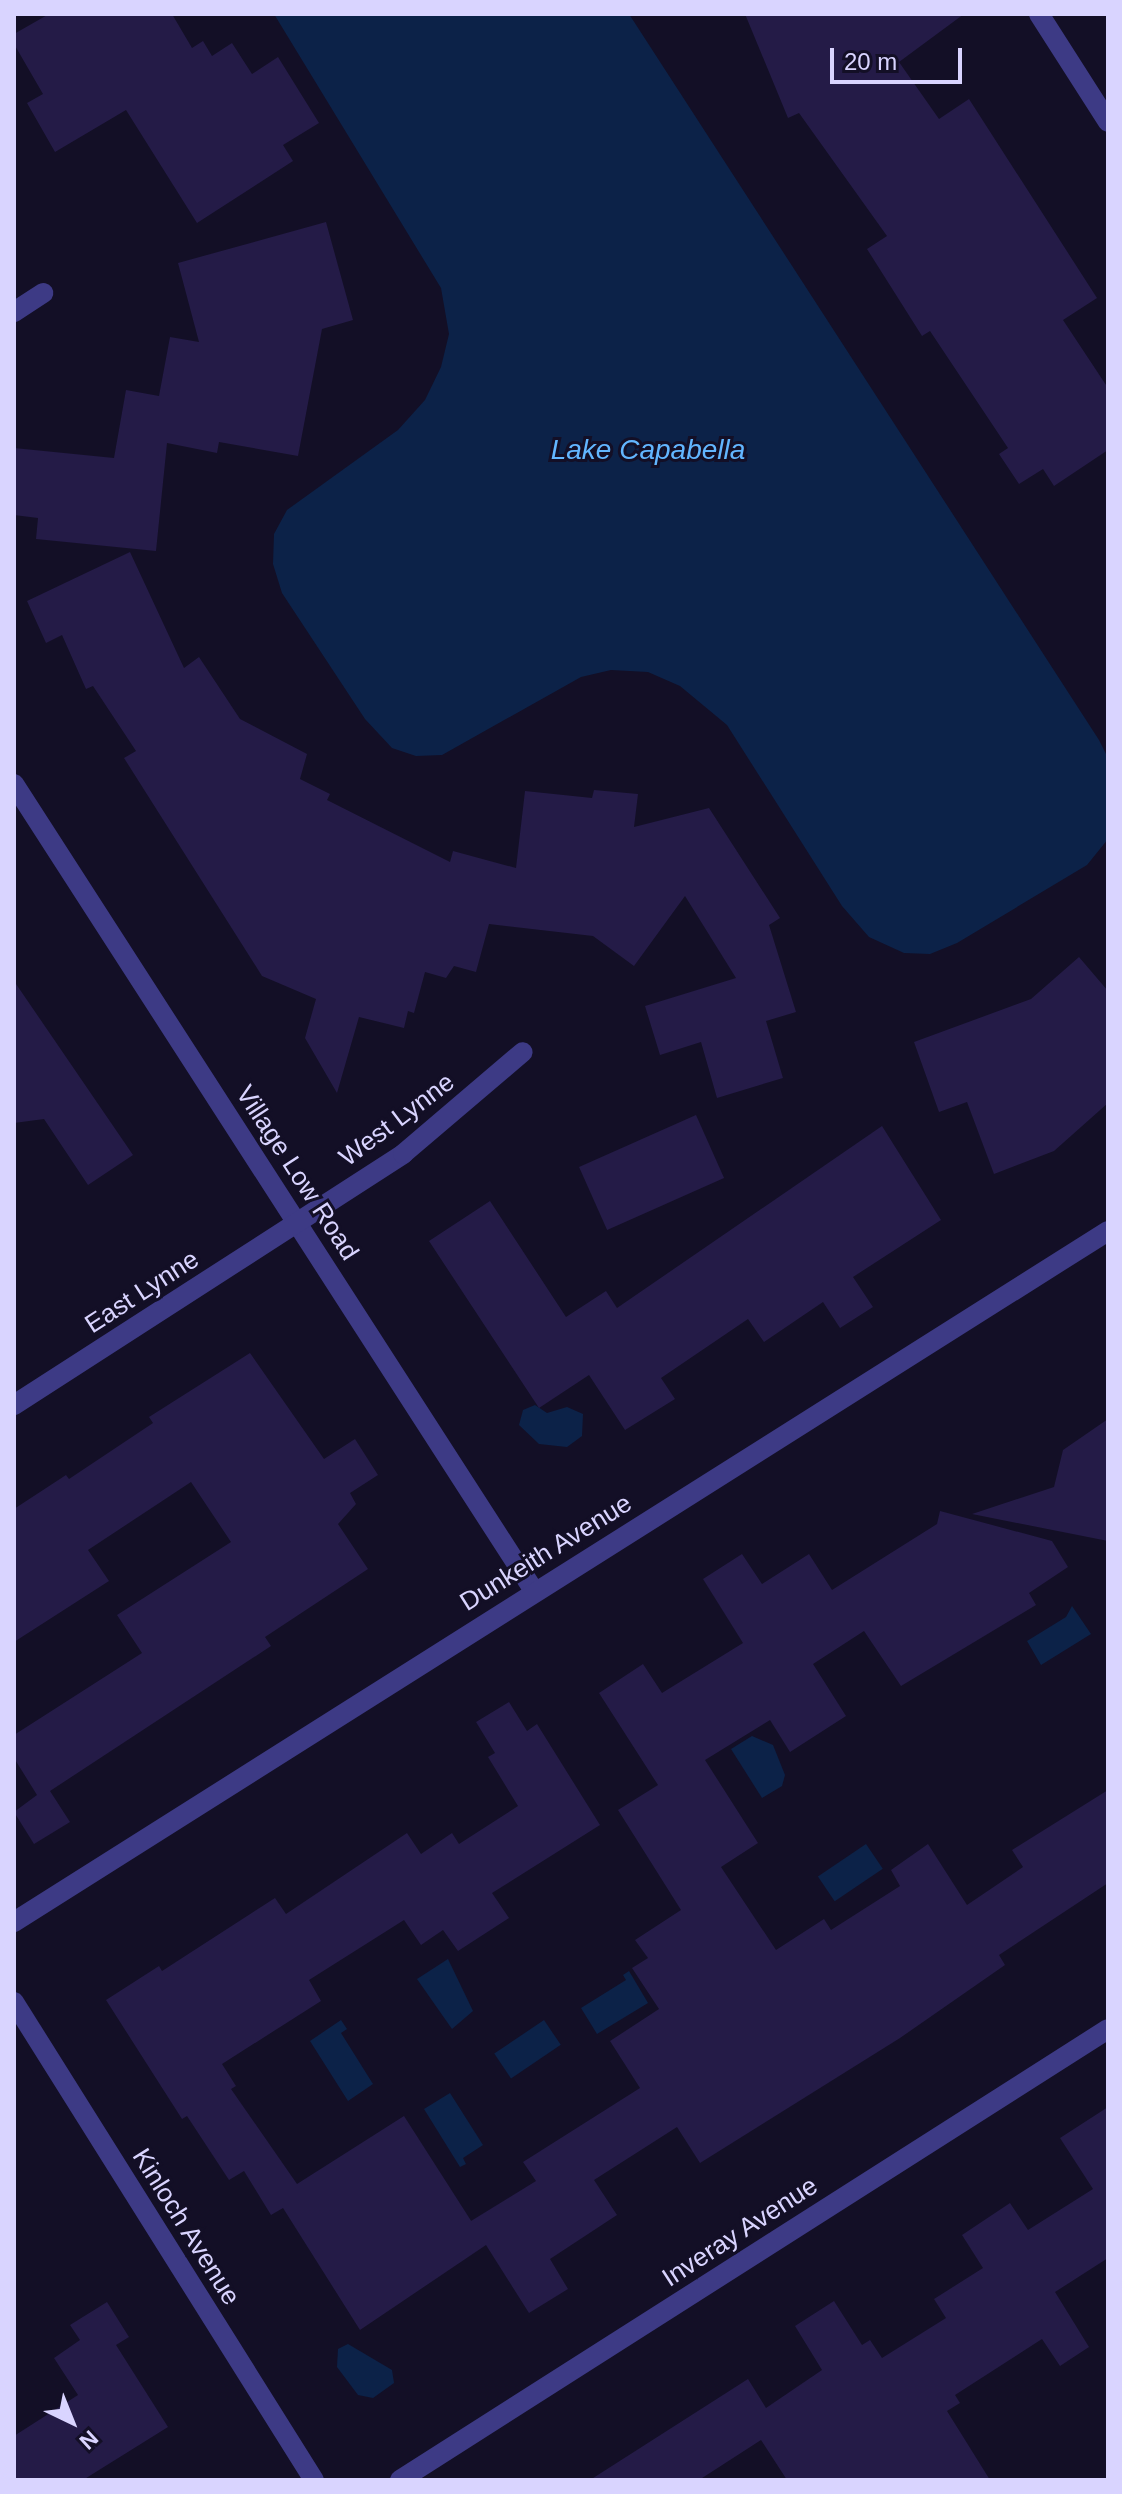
<!DOCTYPE html>
<style>
body{margin:0}
#map{position:relative;width:1122px;height:2494px;overflow:hidden;background:#130f26;font-family:Arial,sans-serif}
div>[style]{position:absolute}
[style*='--x']{left:calc(var(--x)*1px);top:calc(var(--y)*1px);width:calc(var(--w)*1px);rotate:calc(var(--a)*1deg)}
.water>*{inset:0;background:#0c2248;transform-origin:0 0}
.building>*{inset:0;background:#241b47;transform-origin:0 0}
.street>*{height:20px;margin:-10px;padding:0 10px;transform-origin:10px;border-radius:10px;background:#3d3a85}
span{translate:-50% -50%;white-space:nowrap;text-align:center;line-height:1.15;-webkit-text-stroke:6px #130f26;paint-order:stroke}
.street-label{font-size:26px;color:#d9d4ff}
.water-label{font-size:28px;color:#62b6ff;font-style:italic}
.frame{position:absolute;inset:0;border:16px solid #d9d4ff;pointer-events:none}
.north{position:absolute;left:32px;top:2382px;width:80px;height:80px;-webkit-text-stroke:6px #130f26;paint-order:stroke;rotate:137deg;font-size:22px;font-weight:700;line-height:32px;text-align:center;color:#d9d4ff}
.north::after{content:'';display:block;margin:auto;width:28px;height:36px;background:#d9d4ff;clip-path:polygon(50% 0,100% 100%,50% 72%,0 100%)}
.scale{position:absolute;left:830px;top:48px;width:132px;height:36px;box-sizing:border-box;border:4px solid #d9d4ff;border-top:0;padding-left:10px;font-size:24px;line-height:28px;white-space:nowrap;color:#d9d4ff;-webkit-text-stroke:6px #130f26;paint-order:stroke}
</style>
<div id="map">
<div class="water">
<i style="clip-path:polygon(274px 14px,629px 14px,1099px 740px,1108px 758px,1108px 839px,1087px 865px,957px 943px,930px 954px,904px 953px,869px 937px,842px 906px,727px 725px,680px 686px,648px 672px,611px 670px,581px 677px,442px 755px,416px 756px,392px 748px,365px 719px,282px 593px,273px 564px,274px 534px,287px 510px,398px 430px,425px 400px,441px 367px,449px 334px,441px 288px)"></i>
<i style="clip-path:polygon(535px 1405px,547px 1413px,567px 1407px,583px 1414px,582px 1436px,567px 1447px,539px 1444px,519px 1425px,523px 1410px)"></i>
<i style="clip-path:polygon(1072px 1606px,1091px 1634px,1041px 1665px,1027px 1641px,1066px 1617px)"></i>
<i style="clip-path:polygon(752px 1736px,773px 1745px,785px 1775px,782px 1786px,762px 1798px,731px 1749px)"></i>
<i style="left:866px;top:1844px;width:30px;height:58px;rotate:56deg"></i>
<i style="clip-path:polygon(448px 1959px,473px 2011px,452px 2029px,417px 1979px)"></i>
<i style="clip-path:polygon(629px 1971px,648px 2003px,597px 2034px,581px 2008px,626px 1980px,623px 1975px)"></i>
<i style="clip-path:polygon(341px 2020px,347px 2029px,341px 2033px,373px 2084px,348px 2101px,310px 2041px)"></i>
<i style="left:544px;top:2020px;width:30px;height:60px;rotate:56deg"></i>
<i style="clip-path:polygon(450px 2093px,483px 2145px,463px 2158px,466px 2164px,460px 2167px,424px 2109px)"></i>
<i style="clip-path:polygon(348px 2344px,392px 2370px,394px 2383px,373px 2398px,358px 2395px,337px 2367px,338px 2349px)"></i>
</div>
<div class="building">
<i style="clip-path:polygon(49px 14px,172px 14px,192px 48px,203px 41px,212px 56px,232px 43px,252px 74px,278px 57px,319px 123px,283px 145px,293px 161px,197px 223px,126px 110px,55px 152px,27px 103px,43px 94px,14px 44px,14px 34px)"></i>
<i style="clip-path:polygon(745px 14px,964px 14px,899px 62px,939px 119px,969px 99px,1097px 298px,1063px 320px,1108px 388px,1108px 450px,1054px 486px,1043px 469px,1019px 484px,999px 454px,1008px 448px,930px 331px,922px 336px,867px 249px,887px 236px,799px 113px,788px 118px)"></i>
<i style="clip-path:polygon(326px 222px,353px 320px,322px 329px,298px 456px,219px 442px,217px 453px,167px 443px,156px 551px,36px 539px,38px 518px,14px 515px,14px 448px,114px 458px,126px 390px,159px 396px,170px 337px,199px 342px,178px 263px)"></i>
<i style="clip-path:polygon(130px 552px,184px 668px,199px 657px,240px 719px,307px 754px,300px 779px,330px 794px,327px 800px,450px 862px,453px 851px,516px 868px,525px 791px,592px 798px,594px 790px,638px 794px,634px 827px,709px 808px,780px 918px,769px 925px,796px 1012px,766px 1021px,783px 1078px,717px 1098px,701px 1042px,660px 1055px,645px 1006px,736px 978px,685px 896px,634px 966px,593px 936px,489px 924px,476px 972px,454px 966px,446px 978px,425px 972px,414px 1013px,408px 1011px,404px 1028px,359px 1017px,337px 1093px,305px 1038px,316px 999px,262px 976px,124px 758px,136px 751px,93px 686px,86px 689px,62px 635px,46px 643px,27px 601px)"></i>
<i style="clip-path:polygon(1079px 957px,1108px 991px,1108px 1103px,1054px 1151px,994px 1174px,967px 1102px,939px 1112px,914px 1042px,1031px 999px)"></i>
<i style="clip-path:polygon(14px 981px,133px 1155px,88px 1185px,44px 1119px,14px 1123px)"></i>
<i style="left:696px;top:1115px;width:69px;height:128px;rotate:66deg"></i>
<i style="clip-path:polygon(882px 1126px,941px 1220px,853px 1277px,873px 1307px,840px 1328px,823px 1302px,764px 1342px,748px 1319px,661px 1378px,675px 1399px,625px 1430px,589px 1375px,539px 1408px,429px 1241px,490px 1201px,566px 1317px,606px 1291px,617px 1308px)"></i>
<i style="clip-path:polygon(250px 1353px,324px 1459px,355px 1439px,378px 1475px,350px 1493px,356px 1504px,338px 1524px,368px 1569px,265px 1637px,271px 1646px,50px 1791px,70px 1822px,34px 1844px,14px 1812px,37px 1795px,14px 1758px,14px 1735px,142px 1653px,117px 1615px,231px 1542px,191px 1482px,88px 1550px,109px 1581px,14px 1642px,14px 1509px,66px 1475px,69px 1479px,153px 1423px,149px 1417px)"></i>
<i style="clip-path:polygon(1108px 1419px,1108px 1541px,972px 1514px,1054px 1487px,1063px 1450px)"></i>
<i style="clip-path:polygon(940px 1511px,1052px 1541px,1068px 1567px,1029px 1593px,1036px 1605px,901px 1686px,864px 1631px,813px 1664px,846px 1716px,790px 1752px,770px 1720px,705px 1760px,758px 1843px,721px 1867px,776px 1950px,824px 1919px,831px 1930px,900px 1886px,891px 1870px,928px 1844px,967px 1905px,1023px 1867px,1012px 1850px,1108px 1790px,1108px 1883px,999px 1955px,1005px 1965px,900px 2038px,700px 2163px,677px 2127px,594px 2180px,617px 2215px,550px 2259px,568px 2289px,529px 2313px,486px 2245px,360px 2330px,283px 2208px,271px 2215px,244px 2171px,229px 2180px,187px 2116px,182px 2119px,106px 2000px,159px 1966px,162px 1971px,275px 1898px,286px 1914px,407px 1833px,421px 1854px,452px 1833px,459px 1844px,518px 1806px,488px 1757px,495px 1753px,476px 1722px,509px 1702px,527px 1731px,537px 1724px,600px 1825px,492px 1893px,509px 1918px,458px 1951px,443px 1930px,421px 1945px,404px 1920px,309px 1980px,321px 2001px,222px 2064px,236px 2086px,231px 2089px,297px 2184px,404px 2116px,484px 2241px,471px 2221px,536px 2181px,523px 2162px,640px 2088px,610px 2041px,659px 2009px,632px 1968px,648px 1958px,635px 1940px,681px 1910px,618px 1810px,658px 1785px,599px 1693px,643px 1664px,662px 1693px,743px 1643px,703px 1579px,742px 1554px,762px 1584px,809px 1554px,832px 1590px,937px 1524px)"></i>
<i style="clip-path:polygon(1108px 2107px,1108px 2258px,1055px 2292px,1089px 2347px,1060px 2366px,1042px 2339px,955px 2395px,960px 2403px,947px 2411px,990px 2480px,787px 2480px,761px 2440px,699px 2480px,590px 2480px,748px 2379px,766px 2408px,822px 2370px,795px 2326px,834px 2301px,862px 2345px,870px 2340px,882px 2358px,946px 2318px,934px 2299px,983px 2268px,962px 2235px,1010px 2203px,1028px 2230px,1093px 2189px,1060px 2138px)"></i>
<i style="clip-path:polygon(107px 2302px,129px 2337px,116px 2345px,168px 2427px,83px 2480px,14px 2480px,14px 2436px,78px 2395px,54px 2358px,80px 2340px,70px 2325px)"></i>
</div>
<div class="street">
<i style="--x:1039;--y:14;--w:128;--a:57.4"></i>
<i style="--x:14;--y:312;--w:35;--a:-33"></i>
<i style="--x:14;--y:784;--w:960;--a:57.2"></i>
<i style="--x:14;--y:1405;--w:463;--a:-32.8"></i>
<i style="--x:403;--y:1154;--w:157;--a:-40.4"></i>
<i style="--x:14;--y:1922;--w:1294;--a:-32.28"></i>
<i style="--x:14;--y:2002;--w:564;--a:57.89"></i>
<i style="--x:400;--y:2480;--w:839;--a:-32.5"></i>
</div>
<div class="street-label">
<span style="left:397px;top:1120px;rotate:-37deg">West Lynne</span>
<span style="left:297px;top:1173px;rotate:57deg">Village Low Road</span>
<span style="left:142px;top:1292px;rotate:-33deg">East Lynne</span>
<span style="left:546px;top:1553px;rotate:-32deg">Dunkeith Avenue</span>
<span style="left:186px;top:2227px;rotate:58deg">Kinloch Avenue</span>
<span style="left:740px;top:2232px;rotate:-33deg">Inveray Avenue</span>
</div>
<div class="water-label">
<span style="left:648px;top:450px">Lake Capabella</span>
</div>
<div class="frame"></div>
<div class="north">N</div>
<div class="scale">20 m</div>
</div>
